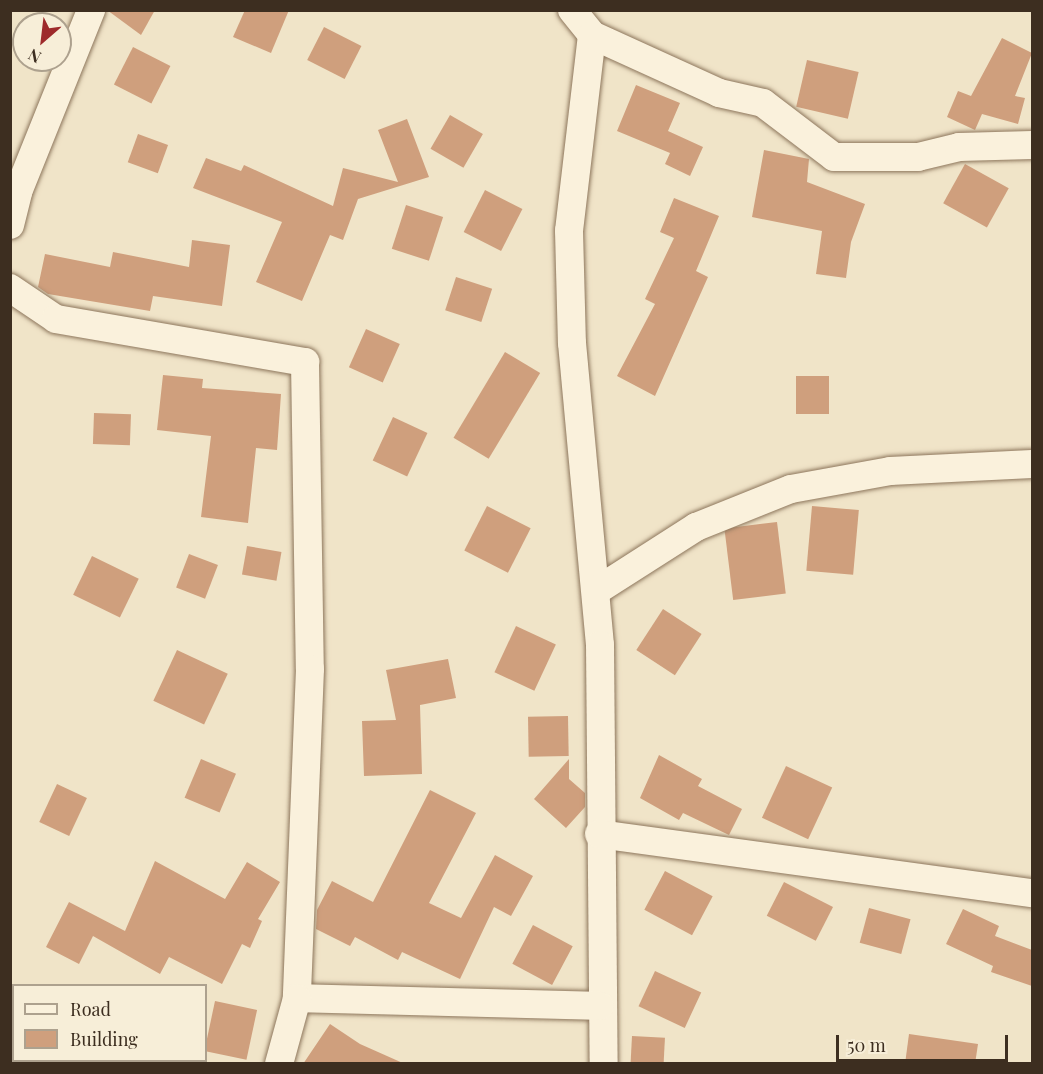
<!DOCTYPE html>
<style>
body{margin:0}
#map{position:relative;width:1043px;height:1074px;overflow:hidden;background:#f0e4c8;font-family:"Playfair Display",serif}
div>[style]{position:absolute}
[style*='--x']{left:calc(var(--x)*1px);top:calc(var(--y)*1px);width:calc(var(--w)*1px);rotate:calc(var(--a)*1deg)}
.building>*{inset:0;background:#cf9f7d;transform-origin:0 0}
.roads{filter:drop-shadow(0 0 2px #8d765c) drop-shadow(0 0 2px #8d765c)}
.minor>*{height:28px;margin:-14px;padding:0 14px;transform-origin:14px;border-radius:14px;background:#faf1dc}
span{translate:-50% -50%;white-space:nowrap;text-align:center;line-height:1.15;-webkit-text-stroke:4.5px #f7eed8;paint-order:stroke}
.frame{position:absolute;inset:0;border:12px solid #3d2e20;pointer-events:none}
.legend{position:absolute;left:12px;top:984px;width:195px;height:78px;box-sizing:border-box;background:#f7eed8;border:2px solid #ada18e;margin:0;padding:8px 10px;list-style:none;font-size:18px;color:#3d2e20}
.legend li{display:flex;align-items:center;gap:12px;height:30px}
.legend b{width:30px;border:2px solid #ada18e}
.north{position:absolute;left:12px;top:12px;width:60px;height:60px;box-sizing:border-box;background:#f7eed8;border:2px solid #ada18e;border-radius:50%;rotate:208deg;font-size:16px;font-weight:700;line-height:24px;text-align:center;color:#3d2e20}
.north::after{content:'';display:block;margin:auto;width:21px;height:27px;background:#9e2a2b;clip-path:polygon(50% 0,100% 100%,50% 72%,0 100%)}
.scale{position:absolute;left:836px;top:1035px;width:172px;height:27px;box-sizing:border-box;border:3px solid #3d2e20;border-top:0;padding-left:8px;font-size:18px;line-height:21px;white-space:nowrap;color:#3d2e20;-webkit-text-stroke:4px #f7eed8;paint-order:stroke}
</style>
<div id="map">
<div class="building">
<i style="clip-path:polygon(107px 10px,155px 10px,141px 35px)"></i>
<i style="clip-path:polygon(245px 10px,289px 10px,271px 53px,233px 37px)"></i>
<i style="left:324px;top:27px;width:42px;height:37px;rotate:27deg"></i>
<i style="clip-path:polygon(1002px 38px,1032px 53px,1015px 96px,1025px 98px,1018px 124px,982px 114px,975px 130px,947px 117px,958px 91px,971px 96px)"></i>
<i style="left:133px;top:47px;width:42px;height:42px;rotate:27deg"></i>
<i style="left:807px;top:60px;width:53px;height:48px;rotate:13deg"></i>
<i style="clip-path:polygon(636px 85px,680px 103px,668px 131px,703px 147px,690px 176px,665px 164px,670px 153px,617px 131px)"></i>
<i style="left:450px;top:115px;width:38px;height:39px;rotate:30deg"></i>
<i style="clip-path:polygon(407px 119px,429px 177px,358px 199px,343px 240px,330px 235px,302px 301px,256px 282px,282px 222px,193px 188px,206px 158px,241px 171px,244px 165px,333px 206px,343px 168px,398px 182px,378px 130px)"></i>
<i style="left:138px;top:134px;width:32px;height:30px;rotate:20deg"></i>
<i style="clip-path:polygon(764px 150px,809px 159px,807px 182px,865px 204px,851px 242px,846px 278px,816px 274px,822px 231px,752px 217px)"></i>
<i style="left:965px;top:164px;width:50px;height:45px;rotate:29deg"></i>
<i style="left:485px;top:190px;width:42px;height:47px;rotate:27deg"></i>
<i style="clip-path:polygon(674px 198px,719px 216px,696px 271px,708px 277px,655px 396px,617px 376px,655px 304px,645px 299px,674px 238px,660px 232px)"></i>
<i style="left:406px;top:205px;width:39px;height:46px;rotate:18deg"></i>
<i style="clip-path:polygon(192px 240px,230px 245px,222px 306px,153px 296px,150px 311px,48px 294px,38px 287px,45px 254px,110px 267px,113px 252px,189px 267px)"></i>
<i style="left:456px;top:277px;width:38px;height:35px;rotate:18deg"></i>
<i style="left:366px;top:329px;width:37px;height:42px;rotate:24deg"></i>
<i style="left:505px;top:352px;width:41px;height:100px;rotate:31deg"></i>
<i style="clip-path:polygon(163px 375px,203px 379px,202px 388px,281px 394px,277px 450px,256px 448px,248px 523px,201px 517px,211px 436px,157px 430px)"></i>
<i style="left:829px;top:376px;width:38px;height:33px;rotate:90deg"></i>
<i style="left:94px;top:413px;width:37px;height:31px;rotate:2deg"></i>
<i style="left:393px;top:417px;width:38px;height:48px;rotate:25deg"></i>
<i style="left:487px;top:506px;width:49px;height:50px;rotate:27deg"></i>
<i style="left:812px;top:506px;width:47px;height:65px;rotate:5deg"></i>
<i style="left:777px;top:522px;width:72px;height:53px;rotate:83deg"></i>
<i style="left:247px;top:546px;width:35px;height:29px;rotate:10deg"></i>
<i style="left:189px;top:554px;width:31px;height:36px;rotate:21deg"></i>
<i style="left:92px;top:556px;width:52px;height:43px;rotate:26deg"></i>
<i style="left:663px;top:609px;width:46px;height:49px;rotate:33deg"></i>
<i style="left:516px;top:626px;width:44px;height:51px;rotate:25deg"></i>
<i style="left:177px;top:650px;width:56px;height:56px;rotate:25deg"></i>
<i style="clip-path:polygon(448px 659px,456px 698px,420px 705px,422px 774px,364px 776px,362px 721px,396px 720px,386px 670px)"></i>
<i style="left:568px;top:716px;width:40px;height:40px;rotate:89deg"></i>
<i style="clip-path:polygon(659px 755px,702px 779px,698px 786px,742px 809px,729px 835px,683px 813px,679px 820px,640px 798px)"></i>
<i style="left:201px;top:759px;width:38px;height:42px;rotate:23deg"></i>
<i style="clip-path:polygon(569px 759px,569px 779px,585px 793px,585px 807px,566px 828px,534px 799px)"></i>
<i style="left:786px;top:766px;width:51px;height:57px;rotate:25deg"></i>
<i style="left:57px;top:784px;width:33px;height:42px;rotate:25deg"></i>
<i style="clip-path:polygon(430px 790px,476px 813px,429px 903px,461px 918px,495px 855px,533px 876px,511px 916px,494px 907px,460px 979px,402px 952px,398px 960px,355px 937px,350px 946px,316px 929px,317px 910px,332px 881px,373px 902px)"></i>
<i style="clip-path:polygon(155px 861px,225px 899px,247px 862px,280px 882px,258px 919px,262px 921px,250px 948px,242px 944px,222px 984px,169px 957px,160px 974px,93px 936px,79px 964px,46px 947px,69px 902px,125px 931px)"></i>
<i style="left:665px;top:871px;width:54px;height:44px;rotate:28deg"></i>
<i style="left:784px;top:882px;width:55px;height:38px;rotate:27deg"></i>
<i style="left:869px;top:908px;width:43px;height:36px;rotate:15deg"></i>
<i style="clip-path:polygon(963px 909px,999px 926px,995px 936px,1032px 950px,1032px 986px,991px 972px,993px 966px,946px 944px)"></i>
<i style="left:533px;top:925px;width:45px;height:44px;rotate:28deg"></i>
<i style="left:655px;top:971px;width:51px;height:39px;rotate:25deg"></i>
<i style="left:215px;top:1001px;width:43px;height:51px;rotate:12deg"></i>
<i style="clip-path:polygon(330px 1024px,360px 1044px,405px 1064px,303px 1064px)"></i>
<i style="clip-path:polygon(909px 1034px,978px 1044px,975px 1064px,905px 1064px)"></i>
<i style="left:632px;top:1036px;width:33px;height:28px;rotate:3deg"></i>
</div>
<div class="roads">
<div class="minor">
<i style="--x:572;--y:10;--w:32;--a:51"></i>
<i style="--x:592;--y:35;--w:197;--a:96.7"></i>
<i style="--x:569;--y:231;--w:112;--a:88.5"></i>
<i style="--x:572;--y:343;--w:303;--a:84.7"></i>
<i style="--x:600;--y:645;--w:419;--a:89.5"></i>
<i style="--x:592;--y:35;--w:140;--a:24.5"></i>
<i style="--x:719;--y:93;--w:45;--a:12.8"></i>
<i style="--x:763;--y:103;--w:89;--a:37.3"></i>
<i style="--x:834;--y:157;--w:84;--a:0"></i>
<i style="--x:918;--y:157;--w:42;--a:-13.7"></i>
<i style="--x:959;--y:147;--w:73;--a:-1.6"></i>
<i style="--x:10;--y:225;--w:34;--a:-76"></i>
<i style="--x:18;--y:192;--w:196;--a:-68.1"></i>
<i style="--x:10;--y:288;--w:55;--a:34"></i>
<i style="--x:56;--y:319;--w:253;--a:9.8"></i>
<i style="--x:305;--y:362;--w:307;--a:89.1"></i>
<i style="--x:310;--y:669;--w:329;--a:92.3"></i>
<i style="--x:297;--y:998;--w:303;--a:1.5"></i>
<i style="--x:596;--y:591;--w:119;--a:-32.6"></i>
<i style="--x:696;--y:527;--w:102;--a:-21.8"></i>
<i style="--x:791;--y:489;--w:101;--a:-10.3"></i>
<i style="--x:890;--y:471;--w:142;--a:-2.8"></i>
<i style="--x:599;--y:834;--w:437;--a:7.8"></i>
<i style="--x:279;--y:1064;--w:68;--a:-74.7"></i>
</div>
</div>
<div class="frame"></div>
<ul class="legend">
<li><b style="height:8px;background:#faf1dc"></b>Road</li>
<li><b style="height:16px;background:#cf9f7d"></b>Building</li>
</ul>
<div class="north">N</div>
<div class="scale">50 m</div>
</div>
